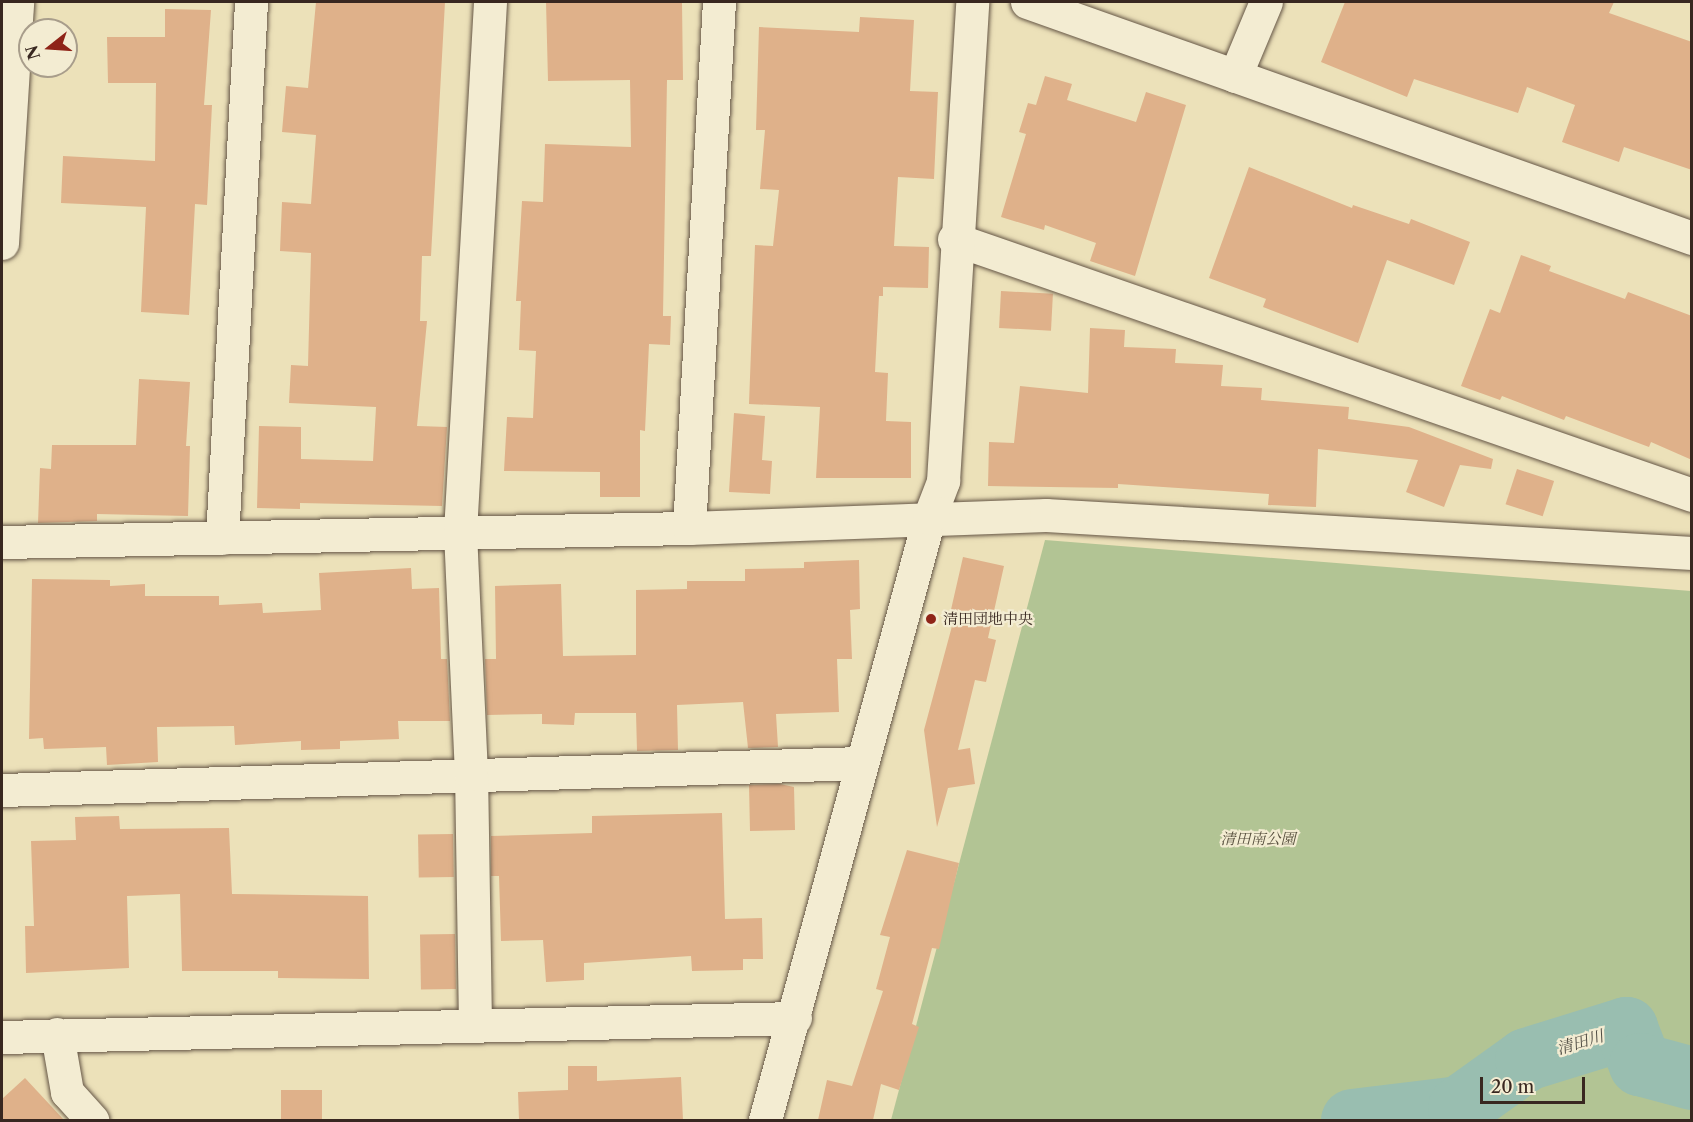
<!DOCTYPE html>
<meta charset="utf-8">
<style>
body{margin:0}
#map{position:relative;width:1693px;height:1122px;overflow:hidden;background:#ece1b9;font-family:"Libre Caslon Text","Noto Serif JP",serif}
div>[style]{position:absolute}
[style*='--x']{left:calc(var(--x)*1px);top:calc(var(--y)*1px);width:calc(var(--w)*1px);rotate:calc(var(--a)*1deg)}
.green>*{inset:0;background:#b2c494}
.water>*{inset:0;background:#99beb0}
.river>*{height:63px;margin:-31.5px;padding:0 31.5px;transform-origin:31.5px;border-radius:31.5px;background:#99beb0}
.building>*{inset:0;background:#dfb18a;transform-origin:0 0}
.roads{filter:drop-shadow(0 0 2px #655646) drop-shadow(0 0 2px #655646)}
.street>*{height:33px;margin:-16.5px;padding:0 16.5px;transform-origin:16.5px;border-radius:16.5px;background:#f3ecd2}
.secondary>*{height:33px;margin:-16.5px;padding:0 16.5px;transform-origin:16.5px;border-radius:16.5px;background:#f3ecd2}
.dots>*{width:16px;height:16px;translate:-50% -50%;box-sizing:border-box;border:3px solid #f3ecd2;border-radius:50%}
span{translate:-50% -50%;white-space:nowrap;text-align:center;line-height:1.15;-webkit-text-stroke:4.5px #f3ecd2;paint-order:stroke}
.poi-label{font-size:15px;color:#382720}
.left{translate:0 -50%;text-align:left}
.park-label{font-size:15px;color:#564e3d;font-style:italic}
.water-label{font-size:16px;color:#504d44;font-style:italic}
.frame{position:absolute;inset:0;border:3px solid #382720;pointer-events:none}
.north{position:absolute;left:18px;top:18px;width:60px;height:60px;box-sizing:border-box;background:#f3ecd2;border:2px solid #a89d8b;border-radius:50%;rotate:253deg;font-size:16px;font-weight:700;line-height:24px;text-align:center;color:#382720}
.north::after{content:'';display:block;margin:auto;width:21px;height:27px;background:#8f2418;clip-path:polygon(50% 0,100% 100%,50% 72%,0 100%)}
.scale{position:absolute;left:1480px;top:1077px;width:105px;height:27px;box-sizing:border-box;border:3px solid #382720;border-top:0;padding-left:8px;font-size:18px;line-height:21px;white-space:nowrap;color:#382720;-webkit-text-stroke:4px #f3ecd2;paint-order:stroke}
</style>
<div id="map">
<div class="green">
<i style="clip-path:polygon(1045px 540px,1691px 591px,1691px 1120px,891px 1120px)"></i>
</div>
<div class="water">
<i style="clip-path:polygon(1421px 1094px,1459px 1107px,1444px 1120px,1336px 1120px,1353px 1105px,1381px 1105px)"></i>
</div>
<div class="river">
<i style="--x:1352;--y:1120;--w:108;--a:-6.9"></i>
<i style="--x:1459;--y:1107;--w:82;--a:-35.6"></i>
<i style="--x:1526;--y:1059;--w:105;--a:-17.2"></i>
<i style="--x:1626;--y:1028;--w:39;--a:69"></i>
<i style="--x:1640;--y:1064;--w:54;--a:15.1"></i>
</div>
<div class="building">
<i style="clip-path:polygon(316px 2px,445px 2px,431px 256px,422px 256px,420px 321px,427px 321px,417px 426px,447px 427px,442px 506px,300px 503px,300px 509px,257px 508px,259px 426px,301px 427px,301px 459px,373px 461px,376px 407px,289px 403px,291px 365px,308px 366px,311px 253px,280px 251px,282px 202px,311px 204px,316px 135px,282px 132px,286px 86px,308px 88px)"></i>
<i style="clip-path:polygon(546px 2px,682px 2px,683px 80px,667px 80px,663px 316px,671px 316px,670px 345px,649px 344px,645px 431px,640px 430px,640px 497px,600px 497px,600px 472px,504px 471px,507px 417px,533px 418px,536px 351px,519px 350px,521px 301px,516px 301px,522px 201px,543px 202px,545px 144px,631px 147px,630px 80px,548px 81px)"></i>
<i style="clip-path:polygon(1345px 2px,1614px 2px,1609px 13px,1692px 42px,1692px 170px,1624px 147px,1619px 162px,1562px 142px,1575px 105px,1527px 87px,1518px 113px,1414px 79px,1407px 97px,1321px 62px)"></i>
<i style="clip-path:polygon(165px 9px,211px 10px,204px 105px,212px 105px,207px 205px,195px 204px,189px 315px,141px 312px,146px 207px,61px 203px,63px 156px,155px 161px,156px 83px,108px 83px,107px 37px,165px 37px)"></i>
<i style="clip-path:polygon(860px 17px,914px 20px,910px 91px,938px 92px,934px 179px,898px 177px,894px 246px,929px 247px,928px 288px,883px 287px,883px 296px,879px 296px,875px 372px,888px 373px,886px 421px,911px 422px,911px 478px,816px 478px,820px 407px,749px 404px,755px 245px,773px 246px,779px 190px,760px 189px,765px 130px,756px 130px,759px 27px,859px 32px)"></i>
<i style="clip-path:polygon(1045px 76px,1072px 84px,1067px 100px,1136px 122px,1146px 92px,1186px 105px,1135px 276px,1090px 261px,1096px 243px,1045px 225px,1044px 230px,1001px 217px,1026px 134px,1019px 132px,1028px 103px,1036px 105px)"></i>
<i style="clip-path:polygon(1249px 167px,1352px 208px,1353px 205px,1409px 224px,1411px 219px,1470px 242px,1454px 285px,1387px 260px,1358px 343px,1263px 307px,1266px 299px,1209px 278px)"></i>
<i style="clip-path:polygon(1521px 255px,1551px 266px,1549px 271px,1625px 299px,1628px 292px,1692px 316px,1692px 460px,1651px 442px,1649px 447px,1566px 416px,1564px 420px,1502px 396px,1500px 400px,1461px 386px,1490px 309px,1500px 313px)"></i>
<i style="left:1001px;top:291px;width:52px;height:37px;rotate:3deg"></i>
<i style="clip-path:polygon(1090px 328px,1125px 330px,1124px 347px,1176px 349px,1175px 363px,1223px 365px,1221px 386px,1262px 388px,1261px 400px,1349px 407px,1348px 419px,1409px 427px,1493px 459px,1491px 469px,1460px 465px,1444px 507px,1406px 492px,1418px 460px,1318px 449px,1316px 507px,1268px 505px,1269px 494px,1118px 484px,1118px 488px,988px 486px,989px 442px,1014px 443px,1020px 386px,1088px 393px)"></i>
<i style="clip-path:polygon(139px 379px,190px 382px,186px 446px,190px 446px,188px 516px,97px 514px,97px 521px,38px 523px,40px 468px,51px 469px,52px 445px,136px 445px)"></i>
<i style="clip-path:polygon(734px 413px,765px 416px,762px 460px,772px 461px,770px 494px,729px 492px)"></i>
<i style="left:1517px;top:469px;width:39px;height:37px;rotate:18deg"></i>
<i style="clip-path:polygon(963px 557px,1004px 566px,988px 638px,996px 640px,986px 682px,975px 680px,958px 750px,970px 748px,975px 784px,948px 788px,937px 827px,924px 730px,955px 615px,950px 614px)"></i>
<i style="clip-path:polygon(859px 560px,860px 609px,850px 610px,852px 659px,837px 659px,839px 712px,776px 714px,778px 747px,748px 748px,743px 702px,677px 705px,678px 750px,637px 751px,636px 713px,575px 713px,574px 725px,542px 724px,542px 714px,487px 715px,485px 659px,496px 659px,495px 586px,561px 584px,563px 656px,636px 655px,636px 590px,687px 589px,687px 581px,745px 581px,745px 569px,804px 568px,804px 562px)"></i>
<i style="clip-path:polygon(411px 568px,412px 589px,439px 588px,441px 659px,447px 659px,450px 721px,398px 721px,399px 739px,340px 741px,340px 749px,301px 750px,301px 741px,235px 745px,234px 726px,157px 727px,158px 762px,107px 765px,106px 747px,44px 749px,43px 738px,29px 739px,32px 579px,110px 580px,110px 586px,145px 584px,145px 596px,219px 596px,219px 605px,262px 603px,263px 613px,321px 610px,319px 573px)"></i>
<i style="clip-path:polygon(780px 784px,794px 787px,795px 830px,750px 831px,749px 785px)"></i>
<i style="clip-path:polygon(722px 813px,725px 919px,762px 918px,763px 959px,743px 959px,743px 970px,692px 971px,691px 956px,584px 963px,584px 980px,546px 982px,543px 940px,501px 941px,499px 876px,491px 876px,491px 836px,592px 833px,592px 816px)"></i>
<i style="clip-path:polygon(119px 816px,120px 829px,229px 828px,232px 894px,368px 896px,369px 979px,278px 978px,278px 971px,182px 971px,180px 894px,127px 896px,129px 968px,26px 973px,25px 926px,34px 926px,31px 841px,76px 840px,75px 817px)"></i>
<i style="left:453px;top:834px;width:43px;height:35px;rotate:89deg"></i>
<i style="clip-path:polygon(907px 850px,959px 863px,939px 949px,932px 948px,912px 1024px,919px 1027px,899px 1090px,881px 1084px,873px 1120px,818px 1120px,827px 1080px,852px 1086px,883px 991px,876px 989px,890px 937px,880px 935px)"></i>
<i style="left:455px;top:934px;width:55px;height:35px;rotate:89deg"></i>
<i style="clip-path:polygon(568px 1066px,597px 1066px,597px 1081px,681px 1077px,683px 1120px,519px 1120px,518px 1092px,568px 1090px)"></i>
<i style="clip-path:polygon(25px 1078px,64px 1120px,2px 1120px,2px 1099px)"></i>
<i style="left:281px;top:1090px;width:41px;height:30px"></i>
</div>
<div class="roads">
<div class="street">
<i style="--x:1027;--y:2;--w:706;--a:19.54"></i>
<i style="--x:1235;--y:76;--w:80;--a:-67.3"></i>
<i style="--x:954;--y:239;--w:781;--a:19.13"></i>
<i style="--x:689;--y:528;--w:527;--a:-86.74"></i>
<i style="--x:222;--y:538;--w:537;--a:-86.9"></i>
<i style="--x:2;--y:542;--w:687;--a:-1.17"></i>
<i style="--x:689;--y:528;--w:357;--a:-2.1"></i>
<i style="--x:1046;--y:515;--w:647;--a:3.37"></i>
<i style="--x:2;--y:790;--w:860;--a:-1.8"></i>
<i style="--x:475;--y:1025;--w:251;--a:-90.9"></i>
<i style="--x:471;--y:774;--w:242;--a:-92.6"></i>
<i style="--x:460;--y:532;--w:531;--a:-86.76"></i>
<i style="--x:57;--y:1034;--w:59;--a:80.2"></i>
<i style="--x:67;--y:1092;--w:38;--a:48"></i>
<i style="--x:2;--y:1037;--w:793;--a:-1.37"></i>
<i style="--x:765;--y:1120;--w:624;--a:-74.76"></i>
<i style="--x:929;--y:518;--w:40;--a:-69"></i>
<i style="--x:943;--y:481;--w:480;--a:-86.5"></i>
</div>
<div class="secondary">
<i style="--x:2;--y:243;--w:241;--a:-86.4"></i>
</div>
</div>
<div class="dots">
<i style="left:931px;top:619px;background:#8f2418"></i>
</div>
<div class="poi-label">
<span class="left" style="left:943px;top:619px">清田団地中央</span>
</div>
<div class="park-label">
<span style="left:1258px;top:839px">清田南公園</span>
</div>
<div class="water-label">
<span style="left:1580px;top:1042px;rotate:-17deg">清田川</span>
</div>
<div class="frame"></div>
<div class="north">N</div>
<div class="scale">20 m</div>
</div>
